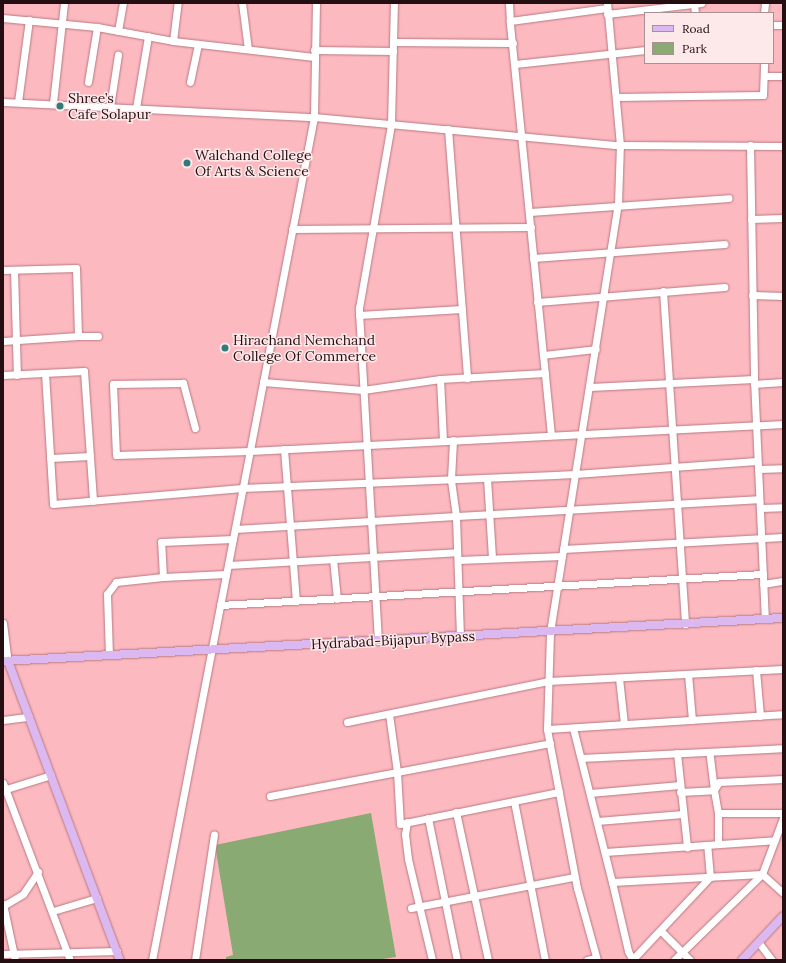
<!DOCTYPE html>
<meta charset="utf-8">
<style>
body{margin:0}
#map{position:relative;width:786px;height:963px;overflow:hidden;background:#fdb9c0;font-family:Lora,serif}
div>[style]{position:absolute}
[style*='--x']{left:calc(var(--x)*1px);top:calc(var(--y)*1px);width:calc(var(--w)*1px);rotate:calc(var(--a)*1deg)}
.green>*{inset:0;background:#8aaa73}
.roads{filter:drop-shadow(0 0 1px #b87a81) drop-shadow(0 0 1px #b87a81)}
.minor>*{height:7px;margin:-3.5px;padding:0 3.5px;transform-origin:3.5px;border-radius:3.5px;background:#fff}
.major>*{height:8px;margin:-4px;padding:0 4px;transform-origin:4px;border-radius:4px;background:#dbb8ef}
.dots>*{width:11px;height:11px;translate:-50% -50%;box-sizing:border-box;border:2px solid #fee9ea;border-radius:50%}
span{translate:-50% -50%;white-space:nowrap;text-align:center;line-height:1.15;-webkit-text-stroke:3px #fee9ea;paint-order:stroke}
.poi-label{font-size:14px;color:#250e11}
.left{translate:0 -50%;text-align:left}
.street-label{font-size:14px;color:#250e11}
.frame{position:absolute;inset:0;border:4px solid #250e11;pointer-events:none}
.legend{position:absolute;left:644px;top:12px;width:130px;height:52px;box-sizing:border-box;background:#fee9ea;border:1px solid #a79193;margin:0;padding:5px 7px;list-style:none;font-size:12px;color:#250e11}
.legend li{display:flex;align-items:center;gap:8px;height:20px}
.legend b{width:20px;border:1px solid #a79193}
</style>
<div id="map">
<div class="green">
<i style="clip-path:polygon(371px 813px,396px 957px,376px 960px,226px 960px,226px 957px,233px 955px,215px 845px)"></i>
</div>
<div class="roads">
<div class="minor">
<i style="--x:242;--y:3;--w:46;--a:82.6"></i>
<i style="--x:509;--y:3;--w:18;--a:87"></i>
<i style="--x:694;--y:4;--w:9;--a:84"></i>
<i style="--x:764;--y:13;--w:10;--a:-84"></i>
<i style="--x:607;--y:14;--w:95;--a:-6.7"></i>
<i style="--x:3;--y:18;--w:94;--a:5.5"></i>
<i style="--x:97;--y:27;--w:77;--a:10.4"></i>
<i style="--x:173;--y:41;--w:142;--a:6.5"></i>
<i style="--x:773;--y:25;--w:10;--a:0"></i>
<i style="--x:118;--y:31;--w:28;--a:-80"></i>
<i style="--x:173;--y:41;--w:38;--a:-83"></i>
<i style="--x:393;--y:42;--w:120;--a:0.5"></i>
<i style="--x:314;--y:50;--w:79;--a:0.7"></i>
<i style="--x:515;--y:64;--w:131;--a:-6.1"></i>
<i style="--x:764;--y:76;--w:19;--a:0"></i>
<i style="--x:88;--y:82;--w:56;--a:-80.7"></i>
<i style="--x:190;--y:82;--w:39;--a:-78"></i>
<i style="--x:616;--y:97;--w:147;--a:-0.8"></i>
<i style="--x:763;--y:95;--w:32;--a:-88"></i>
<i style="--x:3;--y:102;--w:311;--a:2.8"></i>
<i style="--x:314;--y:117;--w:302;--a:5.3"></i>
<i style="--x:615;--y:145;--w:168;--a:0.3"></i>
<i style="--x:18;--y:102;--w:83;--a:-82.4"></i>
<i style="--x:53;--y:103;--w:101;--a:-83.7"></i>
<i style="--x:110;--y:107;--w:53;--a:-81.3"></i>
<i style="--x:136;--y:108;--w:73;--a:-80.5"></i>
<i style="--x:448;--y:129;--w:250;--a:85.6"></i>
<i style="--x:750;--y:145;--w:234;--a:89"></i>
<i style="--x:754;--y:379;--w:240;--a:87.4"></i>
<i style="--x:530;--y:212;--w:199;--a:-4"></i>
<i style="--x:751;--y:219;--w:32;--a:-2"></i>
<i style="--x:292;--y:229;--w:239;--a:-0.5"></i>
<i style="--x:533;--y:258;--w:192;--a:-4.2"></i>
<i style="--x:3;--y:270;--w:73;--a:-1.6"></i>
<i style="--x:76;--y:268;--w:68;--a:88.3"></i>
<i style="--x:78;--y:336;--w:75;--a:176.2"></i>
<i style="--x:14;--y:270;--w:105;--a:88.4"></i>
<i style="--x:663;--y:291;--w:334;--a:86.2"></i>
<i style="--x:752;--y:295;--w:31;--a:2"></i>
<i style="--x:537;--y:302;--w:188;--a:-4.6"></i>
<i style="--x:359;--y:315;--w:103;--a:-3.3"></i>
<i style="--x:78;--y:336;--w:20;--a:0"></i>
<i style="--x:543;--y:355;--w:53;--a:-6.5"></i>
<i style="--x:45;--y:373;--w:131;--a:86.5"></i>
<i style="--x:53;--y:504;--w:190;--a:-4.8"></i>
<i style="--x:242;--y:488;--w:333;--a:-2.4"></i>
<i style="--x:575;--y:474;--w:182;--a:-4.1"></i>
<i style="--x:3;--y:375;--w:81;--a:-2.8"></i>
<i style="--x:84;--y:371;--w:130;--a:86"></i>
<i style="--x:263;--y:382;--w:100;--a:4.6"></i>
<i style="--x:363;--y:390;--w:78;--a:-8.1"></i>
<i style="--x:754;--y:384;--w:29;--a:-4"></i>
<i style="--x:590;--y:387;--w:164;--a:-2.8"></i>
<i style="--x:195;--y:428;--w:47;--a:-104.9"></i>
<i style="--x:183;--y:383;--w:70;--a:179.2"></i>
<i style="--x:113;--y:384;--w:71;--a:87.6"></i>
<i style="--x:116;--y:455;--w:134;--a:-1.7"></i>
<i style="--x:250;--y:451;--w:534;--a:-2.9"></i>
<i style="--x:551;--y:435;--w:416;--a:-95.7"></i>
<i style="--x:510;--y:21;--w:98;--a:-7.6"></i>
<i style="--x:443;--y:440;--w:61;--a:-92.8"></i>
<i style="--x:440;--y:379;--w:105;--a:-3.3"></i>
<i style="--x:284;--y:449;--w:152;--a:85.5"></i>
<i style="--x:50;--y:458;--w:40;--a:-2.9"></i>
<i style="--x:758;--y:469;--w:25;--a:-2"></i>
<i style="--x:487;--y:478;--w:80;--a:86.4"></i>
<i style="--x:760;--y:508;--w:23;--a:-2"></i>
<i style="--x:235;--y:529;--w:221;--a:-3.4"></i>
<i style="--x:456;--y:516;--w:37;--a:-98"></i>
<i style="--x:451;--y:479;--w:39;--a:-87"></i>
<i style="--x:563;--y:549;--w:220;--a:-3.1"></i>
<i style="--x:333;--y:559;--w:40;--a:84.3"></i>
<i style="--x:458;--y:560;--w:104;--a:-2.2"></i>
<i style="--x:228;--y:565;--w:229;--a:-3.2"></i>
<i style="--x:163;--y:577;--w:35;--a:-93"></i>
<i style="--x:161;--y:542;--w:72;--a:-2.4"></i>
<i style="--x:763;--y:584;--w:20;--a:-9"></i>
<i style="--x:220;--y:605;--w:544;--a:-3.27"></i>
<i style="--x:3;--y:623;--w:38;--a:83"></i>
<i style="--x:460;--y:637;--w:121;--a:-91.9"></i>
<i style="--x:456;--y:516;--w:303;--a:-3.2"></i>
<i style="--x:378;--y:641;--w:334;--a:-93.3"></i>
<i style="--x:359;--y:308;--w:187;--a:-80.1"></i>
<i style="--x:391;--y:124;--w:121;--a:-88.6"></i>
<i style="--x:109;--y:655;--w:61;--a:-91.9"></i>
<i style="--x:107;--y:594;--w:15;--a:-53"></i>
<i style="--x:116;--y:582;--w:47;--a:-6.1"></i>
<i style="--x:163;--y:577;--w:63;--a:-2.7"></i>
<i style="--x:756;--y:670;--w:46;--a:85"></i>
<i style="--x:688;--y:674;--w:46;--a:85"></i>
<i style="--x:619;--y:678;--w:46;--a:83.8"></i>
<i style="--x:389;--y:714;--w:59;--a:82.1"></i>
<i style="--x:397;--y:772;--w:52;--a:86.7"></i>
<i style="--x:400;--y:824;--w:162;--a:-11.4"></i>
<i style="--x:3;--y:720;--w:26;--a:-7"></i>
<i style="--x:347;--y:722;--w:205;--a:-11.5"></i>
<i style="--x:548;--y:681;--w:235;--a:-2.9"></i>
<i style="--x:573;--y:728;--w:159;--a:75.8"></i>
<i style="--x:612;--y:882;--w:150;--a:-3.1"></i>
<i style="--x:762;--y:874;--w:28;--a:42"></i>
<i style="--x:547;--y:729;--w:236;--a:-3.6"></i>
<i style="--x:677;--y:753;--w:95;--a:83.9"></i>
<i style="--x:581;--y:758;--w:202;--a:-2.8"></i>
<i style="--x:3;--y:783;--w:189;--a:69.3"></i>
<i style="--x:3;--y:790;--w:50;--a:-17.4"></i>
<i style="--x:680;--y:792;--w:34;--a:-3"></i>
<i style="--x:714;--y:790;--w:38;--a:-97"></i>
<i style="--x:590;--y:793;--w:90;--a:-5.1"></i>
<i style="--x:270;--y:796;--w:285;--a:-10.7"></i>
<i style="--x:514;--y:801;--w:162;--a:79"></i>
<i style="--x:456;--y:812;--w:151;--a:77.8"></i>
<i style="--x:718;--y:813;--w:65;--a:0"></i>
<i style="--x:428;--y:818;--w:145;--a:78.5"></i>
<i style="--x:597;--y:821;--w:86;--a:-4.7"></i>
<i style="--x:407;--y:822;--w:12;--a:99"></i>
<i style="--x:405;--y:834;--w:25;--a:83"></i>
<i style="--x:408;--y:859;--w:104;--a:76.6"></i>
<i style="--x:718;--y:844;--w:31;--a:-90"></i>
<i style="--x:718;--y:813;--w:23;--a:-100"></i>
<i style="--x:714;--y:790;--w:9;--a:-58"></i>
<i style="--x:719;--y:782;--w:64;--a:-2.7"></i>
<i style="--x:605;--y:852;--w:170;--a:-4"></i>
<i style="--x:612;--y:882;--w:71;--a:76.9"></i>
<i style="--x:628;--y:951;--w:9;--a:63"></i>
<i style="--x:3;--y:904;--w:57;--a:77.9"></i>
<i style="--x:3;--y:906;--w:23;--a:-31"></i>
<i style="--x:23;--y:894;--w:27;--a:-56"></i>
<i style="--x:411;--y:908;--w:166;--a:-10.8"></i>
<i style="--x:53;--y:911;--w:46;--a:-16.5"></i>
<i style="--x:661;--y:931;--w:41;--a:45"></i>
<i style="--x:759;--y:943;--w:21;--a:53"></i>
<i style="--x:3;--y:954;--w:114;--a:-1.5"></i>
<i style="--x:152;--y:960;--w:858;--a:-79.12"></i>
<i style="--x:314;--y:117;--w:114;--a:-89"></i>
<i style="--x:195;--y:960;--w:127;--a:-81.4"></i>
<i style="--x:587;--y:960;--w:9;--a:-13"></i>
<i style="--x:597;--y:960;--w:75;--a:-105.5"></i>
<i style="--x:577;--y:888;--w:162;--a:-100.7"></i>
<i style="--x:547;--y:729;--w:97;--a:-88.2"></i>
<i style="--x:550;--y:632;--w:433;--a:-81"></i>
<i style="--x:618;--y:204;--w:59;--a:-88.1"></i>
<i style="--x:620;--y:145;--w:143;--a:-95.2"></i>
<i style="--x:632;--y:960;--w:114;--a:-46.8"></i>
<i style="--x:710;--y:877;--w:32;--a:-95"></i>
<i style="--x:674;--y:960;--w:123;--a:-44.3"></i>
<i style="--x:762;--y:874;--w:60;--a:-69.4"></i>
</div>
<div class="major">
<i style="--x:3;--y:661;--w:781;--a:-3.16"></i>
<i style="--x:8;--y:661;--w:319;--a:69.5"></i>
<i style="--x:742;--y:960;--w:60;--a:-47"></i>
</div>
</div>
<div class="dots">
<i style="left:60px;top:106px;background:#327b78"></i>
<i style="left:187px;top:163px;background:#327b78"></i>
<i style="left:225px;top:348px;background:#327b78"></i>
</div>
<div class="poi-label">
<span class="left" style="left:68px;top:106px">Shree’s<br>Cafe Solapur</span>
<span class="left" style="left:195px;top:163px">Walchand College<br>Of Arts &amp; Science</span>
<span class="left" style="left:233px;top:348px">Hirachand Nemchand<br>College Of Commerce</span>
</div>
<div class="street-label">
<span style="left:393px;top:640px;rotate:-3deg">Hydrabad-Bijapur Bypass</span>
</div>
<div class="frame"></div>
<ul class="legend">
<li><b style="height:5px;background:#dbb8ef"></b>Road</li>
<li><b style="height:11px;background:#8aaa73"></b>Park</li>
</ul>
</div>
